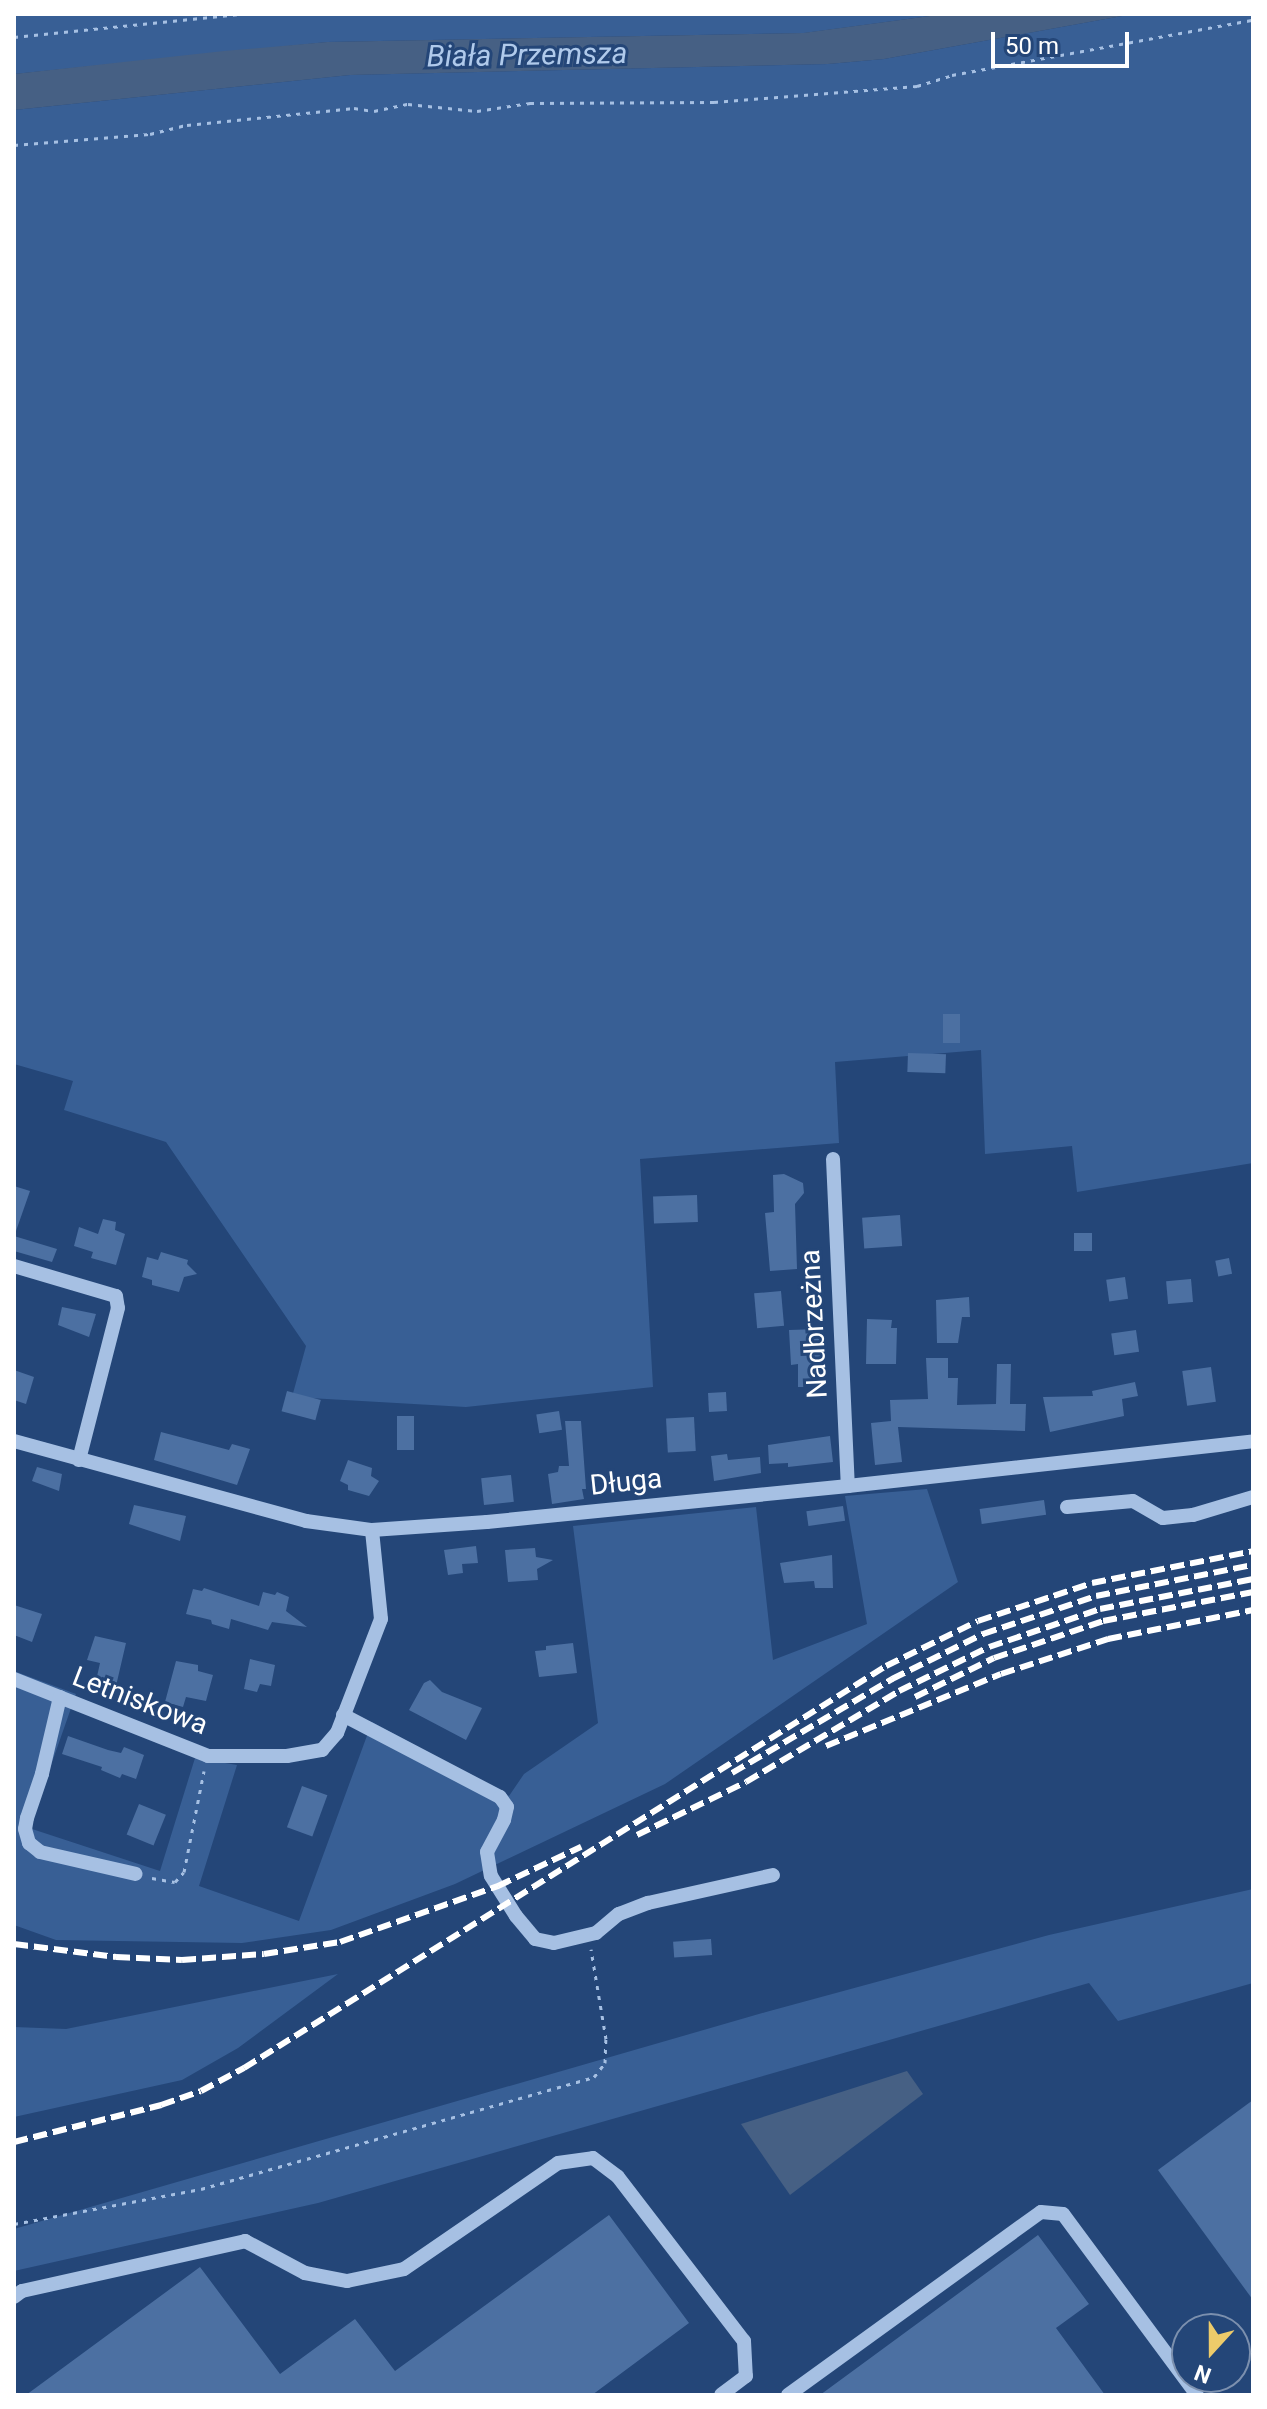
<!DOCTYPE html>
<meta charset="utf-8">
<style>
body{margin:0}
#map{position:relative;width:1267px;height:2409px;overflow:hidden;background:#244678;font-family:Roboto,sans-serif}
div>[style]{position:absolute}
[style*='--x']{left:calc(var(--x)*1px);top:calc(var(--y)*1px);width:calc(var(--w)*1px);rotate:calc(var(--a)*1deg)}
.green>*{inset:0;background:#385f95}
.water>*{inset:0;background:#466084}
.building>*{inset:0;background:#4c70a2;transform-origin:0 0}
.path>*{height:3px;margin-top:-1.5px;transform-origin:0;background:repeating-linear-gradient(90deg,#a6c0e3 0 4px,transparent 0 10px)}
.minor>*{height:14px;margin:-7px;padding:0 7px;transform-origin:7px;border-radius:7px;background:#a6c0e3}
.rail>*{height:6px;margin-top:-3px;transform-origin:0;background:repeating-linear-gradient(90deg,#fff 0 14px,transparent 0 20px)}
span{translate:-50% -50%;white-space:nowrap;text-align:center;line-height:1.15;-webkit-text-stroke:6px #244678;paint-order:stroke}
.street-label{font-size:28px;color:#fff}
.water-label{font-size:30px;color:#b0caeb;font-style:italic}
.frame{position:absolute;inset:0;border:16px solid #fff;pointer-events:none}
.north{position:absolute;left:1171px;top:2313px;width:80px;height:80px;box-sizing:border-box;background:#244678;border:2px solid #7c90ae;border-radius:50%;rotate:201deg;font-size:22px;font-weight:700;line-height:32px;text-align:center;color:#fff}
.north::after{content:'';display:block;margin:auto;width:28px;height:36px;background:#edcb6a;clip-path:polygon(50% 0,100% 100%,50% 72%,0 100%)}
.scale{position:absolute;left:991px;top:32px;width:138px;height:36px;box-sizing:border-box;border:4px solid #fff;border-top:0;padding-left:10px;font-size:24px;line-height:28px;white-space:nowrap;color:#fff;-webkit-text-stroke:6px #244678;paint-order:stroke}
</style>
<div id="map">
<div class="green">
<i style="clip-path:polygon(14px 14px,945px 14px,804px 33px,327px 42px,14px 74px)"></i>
<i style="clip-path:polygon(1133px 14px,1253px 14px,1253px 1163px,1077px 1192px,1072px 1146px,985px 1154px,981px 1050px,835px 1062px,839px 1143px,640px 1159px,653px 1387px,466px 1407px,292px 1397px,306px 1346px,166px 1142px,64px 1110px,73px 1081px,14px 1064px,14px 110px,350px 75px,828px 64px,884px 59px)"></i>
<i style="clip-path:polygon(927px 1489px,958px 1582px,665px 1784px,455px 1884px,331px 1930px,242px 1943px,56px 1940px,14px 1925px,14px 1671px,76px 1694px,29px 1828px,160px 1871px,195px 1758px,237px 1765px,199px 1886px,299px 1921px,372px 1722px,509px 1796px,524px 1774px,598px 1723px,573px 1526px,756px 1507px,773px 1660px,867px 1624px,845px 1496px)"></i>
<i style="clip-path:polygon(1253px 1889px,1253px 1983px,1118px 2021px,1089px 1983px,318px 2203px,14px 2271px,14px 2229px,766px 2012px,1049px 1935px)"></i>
<i style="clip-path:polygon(338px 1974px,238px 2048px,182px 2080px,14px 2117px,14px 2027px,66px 2029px)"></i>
</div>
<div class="water">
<i style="clip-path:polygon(945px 14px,1133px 14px,884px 59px,828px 64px,350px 75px,14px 110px,14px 74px,224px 51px,327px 42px,803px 33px)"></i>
<i style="clip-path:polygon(907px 2071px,923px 2094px,790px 2195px,741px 2124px)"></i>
</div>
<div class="building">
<i style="left:943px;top:1014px;width:17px;height:29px"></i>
<i style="left:908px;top:1053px;width:38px;height:19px;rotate:2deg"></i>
<i style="clip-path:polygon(784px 1174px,803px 1183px,804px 1193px,795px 1204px,797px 1269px,770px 1271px,765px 1213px,774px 1212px,773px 1175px)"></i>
<i style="clip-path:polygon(14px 1186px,30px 1191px,16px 1231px,14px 1230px)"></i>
<i style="left:697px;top:1195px;width:27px;height:44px;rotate:88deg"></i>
<i style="left:900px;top:1215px;width:31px;height:38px;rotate:86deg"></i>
<i style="clip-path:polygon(103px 1219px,116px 1222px,115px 1230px,125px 1234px,116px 1265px,91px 1258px,93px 1252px,74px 1246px,79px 1227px,98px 1234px)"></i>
<i style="left:1074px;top:1233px;width:18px;height:18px"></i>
<i style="clip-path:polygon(14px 1236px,57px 1249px,52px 1262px,14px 1251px)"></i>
<i style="clip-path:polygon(161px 1252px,188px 1260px,187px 1264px,197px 1274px,184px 1277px,179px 1292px,152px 1285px,152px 1280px,142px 1277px,147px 1257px,158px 1260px)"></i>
<i style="left:1229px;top:1258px;width:16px;height:14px;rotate:79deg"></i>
<i style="left:1125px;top:1277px;width:22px;height:19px;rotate:82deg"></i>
<i style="left:1191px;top:1279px;width:23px;height:25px;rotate:85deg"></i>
<i style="left:781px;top:1291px;width:35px;height:27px;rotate:85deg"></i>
<i style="clip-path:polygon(969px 1297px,970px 1317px,962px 1317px,958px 1343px,937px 1343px,936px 1300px)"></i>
<i style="clip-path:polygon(62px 1307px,96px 1314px,89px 1337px,58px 1325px)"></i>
<i style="clip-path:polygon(867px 1319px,892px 1320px,891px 1328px,897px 1328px,896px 1364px,866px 1364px)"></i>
<i style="clip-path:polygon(821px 1329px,823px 1387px,798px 1387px,798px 1364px,791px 1365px,789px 1330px)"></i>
<i style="left:1136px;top:1330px;width:22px;height:25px;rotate:82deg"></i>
<i style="clip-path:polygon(926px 1358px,948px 1358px,948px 1378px,958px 1378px,957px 1405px,996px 1404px,997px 1364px,1011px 1364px,1010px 1404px,1026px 1404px,1025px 1431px,898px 1427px,902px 1462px,875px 1465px,871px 1423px,891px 1421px,890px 1400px,928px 1399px)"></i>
<i style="left:1211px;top:1367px;width:35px;height:29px;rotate:82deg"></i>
<i style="clip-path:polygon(14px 1370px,34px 1377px,26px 1404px,14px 1400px)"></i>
<i style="clip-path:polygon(1135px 1382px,1138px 1396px,1122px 1399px,1124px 1416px,1050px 1432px,1043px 1397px,1093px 1396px,1092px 1391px)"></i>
<i style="left:287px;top:1391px;width:35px;height:21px;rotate:15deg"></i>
<i style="left:726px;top:1392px;width:19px;height:18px;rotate:87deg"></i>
<i style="left:559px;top:1411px;width:19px;height:23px;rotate:81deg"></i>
<i style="left:397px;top:1416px;width:17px;height:34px"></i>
<i style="left:694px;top:1417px;width:34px;height:28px;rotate:87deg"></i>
<i style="clip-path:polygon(565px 1421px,581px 1421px,586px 1489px,582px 1489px,584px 1499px,552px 1504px,548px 1474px,558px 1472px,559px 1466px,569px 1466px)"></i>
<i style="clip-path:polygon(161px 1432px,229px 1450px,232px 1444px,250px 1449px,237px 1485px,154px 1460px)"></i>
<i style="clip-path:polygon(830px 1436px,833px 1462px,788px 1467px,788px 1463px,769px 1464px,768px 1445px)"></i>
<i style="clip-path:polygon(727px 1454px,728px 1460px,760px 1457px,761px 1473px,714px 1481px,711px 1456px)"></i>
<i style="clip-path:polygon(348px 1460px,372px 1468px,371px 1476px,379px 1481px,369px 1496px,348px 1490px,348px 1485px,340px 1481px)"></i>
<i style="clip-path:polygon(37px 1467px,62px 1474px,59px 1491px,32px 1481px)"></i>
<i style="left:511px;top:1475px;width:27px;height:30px;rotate:84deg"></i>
<i style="left:1044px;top:1500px;width:15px;height:65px;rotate:82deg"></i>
<i style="clip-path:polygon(134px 1505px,186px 1516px,180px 1541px,129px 1524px)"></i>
<i style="left:843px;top:1506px;width:15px;height:37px;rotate:82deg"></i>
<i style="clip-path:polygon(476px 1546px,478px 1563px,462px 1564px,463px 1573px,448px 1575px,444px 1550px)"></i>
<i style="clip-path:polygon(535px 1548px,536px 1557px,553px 1560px,537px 1569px,538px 1580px,508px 1582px,505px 1550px)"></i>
<i style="clip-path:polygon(832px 1555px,833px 1588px,815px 1588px,814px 1581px,784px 1583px,780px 1563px)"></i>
<i style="clip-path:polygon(204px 1588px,259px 1606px,263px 1592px,275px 1595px,277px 1592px,289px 1597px,286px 1611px,307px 1627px,272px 1622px,268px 1630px,231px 1619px,229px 1629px,212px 1624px,211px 1620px,186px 1614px,193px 1589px,202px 1591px)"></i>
<i style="clip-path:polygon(14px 1605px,42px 1614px,32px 1642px,14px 1635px)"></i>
<i style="clip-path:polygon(95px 1636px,126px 1643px,116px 1686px,96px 1681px,100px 1663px,87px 1660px)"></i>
<i style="clip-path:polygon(573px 1643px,577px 1673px,539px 1677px,535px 1651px,546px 1650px,546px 1646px)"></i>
<i style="clip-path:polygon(250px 1659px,275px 1665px,271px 1686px,260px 1684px,257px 1692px,244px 1689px)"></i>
<i style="clip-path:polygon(176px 1661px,198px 1665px,198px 1671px,213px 1675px,206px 1701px,186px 1697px,183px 1707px,165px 1702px)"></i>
<i style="clip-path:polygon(430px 1680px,442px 1692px,482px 1708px,466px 1740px,409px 1710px,424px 1683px)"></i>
<i style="clip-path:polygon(68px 1736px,108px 1750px,121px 1753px,124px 1747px,144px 1755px,136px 1779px,122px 1774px,120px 1778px,101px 1770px,102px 1767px,62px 1754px)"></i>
<i style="left:302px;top:1786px;width:27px;height:44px;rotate:20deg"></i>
<i style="left:139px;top:1804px;width:29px;height:33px;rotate:22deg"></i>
<i style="left:711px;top:1939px;width:16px;height:38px;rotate:86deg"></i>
<i style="clip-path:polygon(1253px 2100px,1253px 2300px,1158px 2170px)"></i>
<i style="clip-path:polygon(609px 2215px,689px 2323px,592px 2395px,26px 2395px,200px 2267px,280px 2374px,355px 2319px,395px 2371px)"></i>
<i style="clip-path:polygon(1038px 2235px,1089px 2304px,1056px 2328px,1105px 2395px,820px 2395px)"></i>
</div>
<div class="path">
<i style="--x:14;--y:37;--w:227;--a:-5.8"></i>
<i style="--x:14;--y:145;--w:136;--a:-4.6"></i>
<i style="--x:150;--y:134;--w:38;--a:-14"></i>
<i style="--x:187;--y:125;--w:168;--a:-5.8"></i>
<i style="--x:354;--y:108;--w:20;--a:9"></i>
<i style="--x:374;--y:111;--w:35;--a:-12"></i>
<i style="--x:408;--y:104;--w:69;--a:5.8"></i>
<i style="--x:477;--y:111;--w:54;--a:-8.6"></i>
<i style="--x:530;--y:103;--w:184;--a:-0.3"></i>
<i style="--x:714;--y:102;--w:204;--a:-4.5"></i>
<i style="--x:917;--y:86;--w:37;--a:-17"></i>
<i style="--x:952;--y:75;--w:306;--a:-10.4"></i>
<i style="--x:152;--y:1878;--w:23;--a:10"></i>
<i style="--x:175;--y:1882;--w:13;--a:-48"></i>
<i style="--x:184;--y:1872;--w:103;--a:-78.8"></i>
<i style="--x:14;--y:2224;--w:190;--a:-10.6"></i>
<i style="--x:201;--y:2189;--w:409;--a:-15.9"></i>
<i style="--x:594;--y:2077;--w:18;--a:-52"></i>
<i style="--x:605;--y:2063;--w:24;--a:-88"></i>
<i style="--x:606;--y:2039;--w:91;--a:-99.5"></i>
</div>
<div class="minor">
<i style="--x:833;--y:1159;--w:327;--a:87.4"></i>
<i style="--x:14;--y:1266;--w:106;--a:16.4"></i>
<i style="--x:116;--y:1296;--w:12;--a:81"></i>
<i style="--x:118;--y:1308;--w:157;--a:104.4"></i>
<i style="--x:14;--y:1441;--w:303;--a:15.3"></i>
<i style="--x:306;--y:1521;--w:67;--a:7.8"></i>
<i style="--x:372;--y:1530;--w:115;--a:-4"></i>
<i style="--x:487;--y:1522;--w:363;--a:-5.7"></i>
<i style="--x:848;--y:1486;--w:407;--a:-6.3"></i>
<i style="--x:1067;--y:1507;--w:66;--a:-5.2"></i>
<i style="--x:1133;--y:1501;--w:34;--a:30"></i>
<i style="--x:1163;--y:1518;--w:30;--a:-6"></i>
<i style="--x:1193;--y:1515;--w:63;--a:-16.7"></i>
<i style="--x:14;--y:1679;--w:209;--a:21.6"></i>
<i style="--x:208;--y:1756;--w:79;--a:0"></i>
<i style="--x:287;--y:1756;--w:36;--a:-10"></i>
<i style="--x:322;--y:1750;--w:23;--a:-49"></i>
<i style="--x:337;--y:1733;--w:122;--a:-68.9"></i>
<i style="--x:381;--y:1619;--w:89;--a:-95.8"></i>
<i style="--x:60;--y:1697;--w:79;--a:103.2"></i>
<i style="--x:42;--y:1774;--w:46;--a:108.8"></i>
<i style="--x:27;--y:1818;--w:11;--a:100"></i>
<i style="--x:25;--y:1829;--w:15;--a:74"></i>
<i style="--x:29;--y:1843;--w:14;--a:39"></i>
<i style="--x:40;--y:1852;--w:98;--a:12.9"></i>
<i style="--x:343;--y:1715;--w:177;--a:27.6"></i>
<i style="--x:500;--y:1797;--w:12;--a:55"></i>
<i style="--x:507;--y:1807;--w:13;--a:103"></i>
<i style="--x:504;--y:1820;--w:36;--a:118"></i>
<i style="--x:487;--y:1852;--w:24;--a:81"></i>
<i style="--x:491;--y:1876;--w:47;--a:58"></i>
<i style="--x:516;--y:1916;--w:30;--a:50"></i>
<i style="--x:535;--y:1939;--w:19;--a:12"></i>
<i style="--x:554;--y:1943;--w:43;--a:-13.4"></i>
<i style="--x:596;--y:1933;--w:30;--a:-40"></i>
<i style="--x:619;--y:1914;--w:31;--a:-21"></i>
<i style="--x:648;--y:1903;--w:128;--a:-12.6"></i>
<i style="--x:14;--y:2297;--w:10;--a:-37"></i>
<i style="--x:22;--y:2291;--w:229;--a:-12.6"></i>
<i style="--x:245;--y:2241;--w:68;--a:28.1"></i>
<i style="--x:305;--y:2273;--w:43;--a:10.8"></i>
<i style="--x:347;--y:2281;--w:58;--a:-11.9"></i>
<i style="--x:404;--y:2269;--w:187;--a:-34.5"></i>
<i style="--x:558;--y:2163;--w:35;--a:-8"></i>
<i style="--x:593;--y:2158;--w:31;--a:37"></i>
<i style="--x:618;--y:2177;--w:207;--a:52.5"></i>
<i style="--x:744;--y:2341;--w:35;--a:87"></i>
<i style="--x:746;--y:2376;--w:31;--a:143"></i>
<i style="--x:788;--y:2395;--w:312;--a:-35.9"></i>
<i style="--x:1041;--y:2212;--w:22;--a:5"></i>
<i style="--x:1063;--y:2214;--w:225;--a:53.5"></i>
</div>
<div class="rail">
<i style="--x:915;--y:1697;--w:88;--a:-26.3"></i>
<i style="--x:994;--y:1658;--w:115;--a:-18.7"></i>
<i style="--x:1103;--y:1621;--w:153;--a:-10.9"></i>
<i style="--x:826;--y:1746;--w:189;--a:-22.4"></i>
<i style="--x:1001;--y:1674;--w:113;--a:-18.1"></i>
<i style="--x:1108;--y:1639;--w:148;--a:-11.3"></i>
<i style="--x:732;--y:1773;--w:186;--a:-30.4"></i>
<i style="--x:892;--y:1679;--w:102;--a:-26.3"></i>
<i style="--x:983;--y:1634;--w:119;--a:-18.6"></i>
<i style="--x:1096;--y:1596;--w:160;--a:-11.2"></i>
<i style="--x:637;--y:1835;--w:121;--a:-25.9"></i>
<i style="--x:746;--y:1782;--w:178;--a:-30.7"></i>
<i style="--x:899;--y:1691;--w:100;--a:-26.1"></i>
<i style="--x:989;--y:1647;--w:117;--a:-18.9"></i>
<i style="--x:1100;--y:1609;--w:156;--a:-11.1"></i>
<i style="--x:14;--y:1944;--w:103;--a:7.3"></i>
<i style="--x:116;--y:1957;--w:66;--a:2.6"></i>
<i style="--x:182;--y:1960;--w:82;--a:-4.2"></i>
<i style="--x:264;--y:1954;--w:77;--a:-9"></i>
<i style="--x:340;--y:1942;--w:168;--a:-19.5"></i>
<i style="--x:498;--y:1886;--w:92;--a:-25.2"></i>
<i style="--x:14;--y:2142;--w:152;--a:-14.1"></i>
<i style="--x:161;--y:2105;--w:42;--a:-19.3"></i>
<i style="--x:201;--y:2091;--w:49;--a:-28.1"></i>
<i style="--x:244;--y:2068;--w:757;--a:-32.05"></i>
<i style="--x:886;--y:1666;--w:102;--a:-26.1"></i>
<i style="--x:978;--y:1621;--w:120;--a:-18.4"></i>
<i style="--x:1092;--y:1583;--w:164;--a:-11.2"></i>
</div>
<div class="street-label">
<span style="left:814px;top:1324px;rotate:-93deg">Nadbrzeżna</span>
<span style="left:626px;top:1482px;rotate:-6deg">Długa</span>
<span style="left:140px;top:1701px;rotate:21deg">Letniskowa</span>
</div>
<div class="water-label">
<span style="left:527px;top:55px;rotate:-1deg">Biała Przemsza</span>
</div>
<div class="frame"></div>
<div class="north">N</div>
<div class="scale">50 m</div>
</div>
